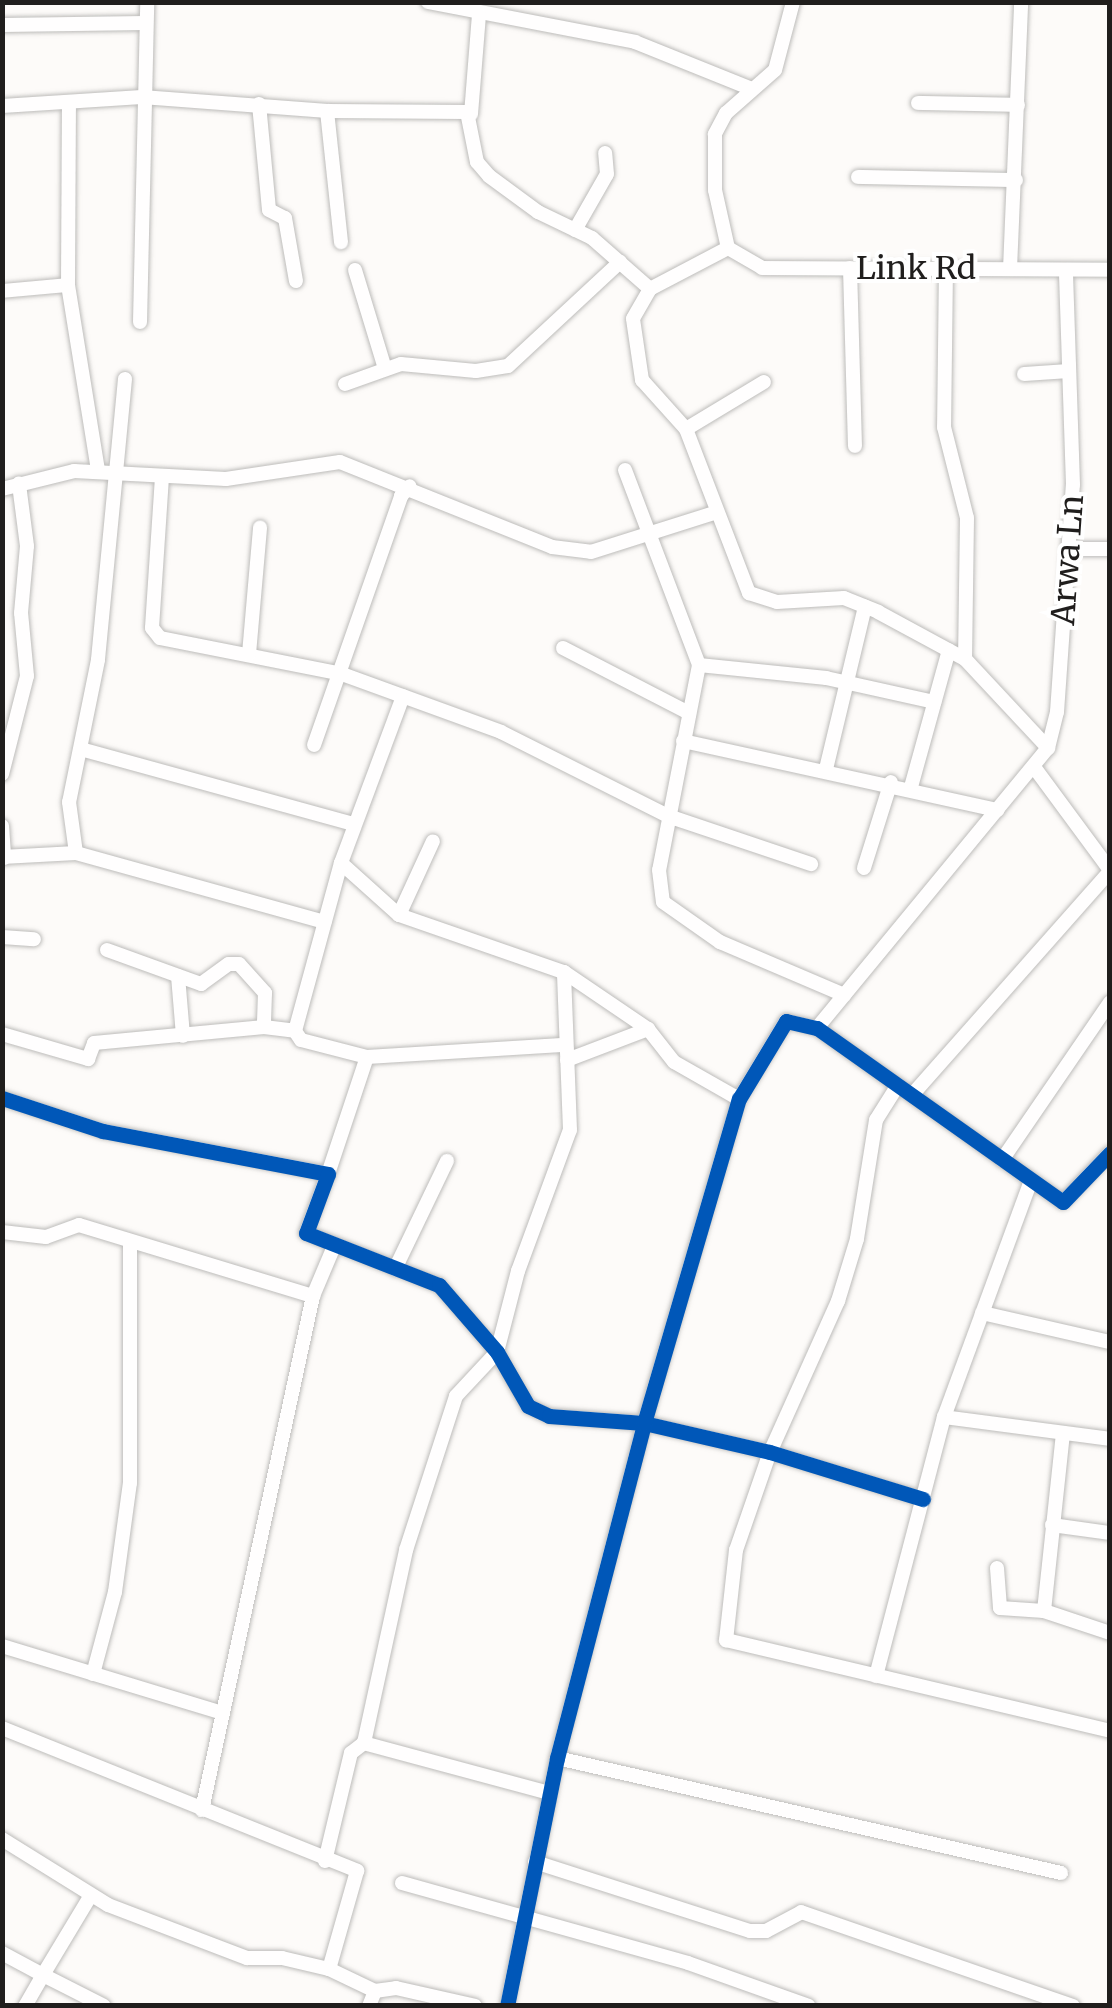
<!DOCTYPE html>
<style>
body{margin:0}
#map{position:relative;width:1112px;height:2008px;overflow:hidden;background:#fdfbf9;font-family:Merriweather,serif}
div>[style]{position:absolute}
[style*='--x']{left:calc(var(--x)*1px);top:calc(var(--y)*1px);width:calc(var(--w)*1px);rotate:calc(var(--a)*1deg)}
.roads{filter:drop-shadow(0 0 2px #bdbcba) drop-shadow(0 0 2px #bdbcba)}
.minor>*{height:14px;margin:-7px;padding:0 7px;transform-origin:7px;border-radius:7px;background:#fffefe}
.cycleway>*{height:15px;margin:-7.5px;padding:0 7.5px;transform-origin:7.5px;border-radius:7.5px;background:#0057b8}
span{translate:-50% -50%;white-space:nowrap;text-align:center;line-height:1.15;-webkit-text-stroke:8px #fff;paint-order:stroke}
.street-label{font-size:32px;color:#201e1d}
.frame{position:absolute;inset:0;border:5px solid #201e1d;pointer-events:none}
</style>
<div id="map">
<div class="roads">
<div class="minor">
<i style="--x:428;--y:2;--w:211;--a:10.9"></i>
<i style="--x:635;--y:42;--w:126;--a:21.9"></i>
<i style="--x:793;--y:2;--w:70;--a:104.8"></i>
<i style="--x:775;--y:70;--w:65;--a:138.7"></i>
<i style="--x:726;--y:113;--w:24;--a:118"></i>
<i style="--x:715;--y:134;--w:56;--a:90"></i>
<i style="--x:715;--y:190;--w:59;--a:77.4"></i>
<i style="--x:728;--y:248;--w:88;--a:152.3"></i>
<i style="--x:650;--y:289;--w:34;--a:120"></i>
<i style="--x:633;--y:319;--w:62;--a:81.6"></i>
<i style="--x:642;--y:380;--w:66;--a:48.1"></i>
<i style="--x:686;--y:429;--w:176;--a:69"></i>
<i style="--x:749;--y:593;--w:29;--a:18"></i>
<i style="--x:777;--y:602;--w:67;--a:-3.4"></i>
<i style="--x:844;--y:598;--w:37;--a:22"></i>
<i style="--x:878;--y:612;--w:99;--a:28.4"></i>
<i style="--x:965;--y:659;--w:122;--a:47"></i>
<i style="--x:2;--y:25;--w:143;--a:-0.8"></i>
<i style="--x:918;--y:103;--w:100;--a:1.1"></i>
<i style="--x:259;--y:104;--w:106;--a:84.6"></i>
<i style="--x:269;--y:210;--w:18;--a:27"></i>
<i style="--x:285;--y:218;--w:64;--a:80.1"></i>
<i style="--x:2;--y:106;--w:140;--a:-3.7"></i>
<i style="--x:142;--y:97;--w:186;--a:4.3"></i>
<i style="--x:327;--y:111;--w:140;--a:0.4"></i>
<i style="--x:467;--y:112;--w:51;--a:78.7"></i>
<i style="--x:477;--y:162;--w:18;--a:49"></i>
<i style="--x:489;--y:176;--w:61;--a:36.3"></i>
<i style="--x:538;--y:212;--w:60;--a:25.7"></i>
<i style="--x:592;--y:238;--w:77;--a:41.3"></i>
<i style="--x:327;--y:111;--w:132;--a:83.9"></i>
<i style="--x:471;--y:114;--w:99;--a:-85.4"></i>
<i style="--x:858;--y:177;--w:158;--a:1.1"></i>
<i style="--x:575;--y:230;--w:64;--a:-60.3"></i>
<i style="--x:607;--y:174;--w:21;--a:-95"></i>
<i style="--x:728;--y:248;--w:39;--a:30"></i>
<i style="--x:762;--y:268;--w:348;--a:0.3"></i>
<i style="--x:850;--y:268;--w:178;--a:88.4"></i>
<i style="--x:946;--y:268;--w:159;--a:90.7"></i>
<i style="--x:944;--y:427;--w:94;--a:75.8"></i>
<i style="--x:967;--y:518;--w:141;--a:90.8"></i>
<i style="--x:1010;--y:269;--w:267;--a:-87.6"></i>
<i style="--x:355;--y:270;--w:103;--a:73.1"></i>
<i style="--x:68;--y:285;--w:187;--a:80.8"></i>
<i style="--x:2;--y:291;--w:66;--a:-5.2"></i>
<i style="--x:68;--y:285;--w:180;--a:-89.7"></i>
<i style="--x:140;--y:322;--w:320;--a:-88.7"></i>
<i style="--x:1024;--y:374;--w:45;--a:-3.8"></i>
<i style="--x:125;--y:379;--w:282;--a:95.5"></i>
<i style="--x:98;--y:660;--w:145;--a:101.5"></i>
<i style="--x:69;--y:802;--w:51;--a:82.2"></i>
<i style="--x:76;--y:853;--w:258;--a:15.5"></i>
<i style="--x:345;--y:384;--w:59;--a:-19.7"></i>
<i style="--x:401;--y:364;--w:75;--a:5.3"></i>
<i style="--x:476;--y:371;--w:32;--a:-9"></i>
<i style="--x:508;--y:366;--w:153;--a:-42.9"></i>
<i style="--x:686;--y:429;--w:91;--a:-31.1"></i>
<i style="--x:625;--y:470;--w:209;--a:69.2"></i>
<i style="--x:699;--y:665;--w:209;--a:101"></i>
<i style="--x:659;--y:870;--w:32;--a:83"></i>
<i style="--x:663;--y:902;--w:70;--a:35.1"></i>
<i style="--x:720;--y:942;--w:135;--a:23.1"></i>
<i style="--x:162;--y:477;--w:151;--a:93.8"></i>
<i style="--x:152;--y:628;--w:13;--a:51"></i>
<i style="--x:160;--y:638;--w:186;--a:11.2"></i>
<i style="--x:342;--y:674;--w:169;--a:20"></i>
<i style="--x:501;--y:732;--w:187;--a:26.7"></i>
<i style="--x:668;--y:816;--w:151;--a:18.6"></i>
<i style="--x:2;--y:489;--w:74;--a:-14"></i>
<i style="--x:74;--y:471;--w:152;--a:3"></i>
<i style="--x:226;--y:479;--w:115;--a:-8.5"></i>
<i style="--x:340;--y:462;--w:228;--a:21.8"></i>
<i style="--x:552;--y:547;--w:39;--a:7"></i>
<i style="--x:591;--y:552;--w:132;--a:-17.6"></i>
<i style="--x:1069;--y:549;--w:41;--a:0"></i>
<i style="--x:563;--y:648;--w:142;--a:27.3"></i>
<i style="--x:249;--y:654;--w:127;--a:-85"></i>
<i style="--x:699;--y:665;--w:128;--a:5.8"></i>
<i style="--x:826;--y:678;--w:111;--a:12.5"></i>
<i style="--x:683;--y:741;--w:322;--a:12.4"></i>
<i style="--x:314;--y:745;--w:264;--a:-70.7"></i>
<i style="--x:401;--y:496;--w:13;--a:-48"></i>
<i style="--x:81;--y:749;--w:283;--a:15.4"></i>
<i style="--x:1034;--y:767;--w:128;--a:53.6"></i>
<i style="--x:826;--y:769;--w:167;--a:-76.5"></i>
<i style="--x:2;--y:774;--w:101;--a:-75.7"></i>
<i style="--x:27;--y:676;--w:63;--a:-95.4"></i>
<i style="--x:21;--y:613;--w:67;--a:-84.9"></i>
<i style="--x:27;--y:546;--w:63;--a:-97.4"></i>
<i style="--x:911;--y:787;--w:142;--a:-74.5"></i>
<i style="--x:2;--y:826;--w:32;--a:86"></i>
<i style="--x:2;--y:857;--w:74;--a:-3.1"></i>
<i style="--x:341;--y:863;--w:78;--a:41.9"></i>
<i style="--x:399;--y:915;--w:175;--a:19.1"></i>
<i style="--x:564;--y:972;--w:102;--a:34.2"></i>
<i style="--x:648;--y:1029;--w:42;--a:51.8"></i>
<i style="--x:674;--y:1062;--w:75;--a:29.6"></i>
<i style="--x:864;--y:868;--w:90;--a:-72.6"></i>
<i style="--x:399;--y:915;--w:81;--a:-65.3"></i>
<i style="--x:2;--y:937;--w:32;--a:4"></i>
<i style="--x:107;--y:950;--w:100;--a:19.9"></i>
<i style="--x:201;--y:984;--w:34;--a:-36"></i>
<i style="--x:229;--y:964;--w:10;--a:0"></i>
<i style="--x:239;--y:964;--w:39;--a:48"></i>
<i style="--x:265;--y:993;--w:34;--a:92"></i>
<i style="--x:178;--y:976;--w:60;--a:85.2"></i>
<i style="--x:817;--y:1028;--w:363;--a:-50.5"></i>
<i style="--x:1048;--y:748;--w:37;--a:-76"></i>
<i style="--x:1057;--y:712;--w:228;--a:-86"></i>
<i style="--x:1073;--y:485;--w:215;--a:-91.9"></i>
<i style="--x:2;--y:1034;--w:90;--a:16.2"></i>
<i style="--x:88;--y:1059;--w:17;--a:-69"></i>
<i style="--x:94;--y:1043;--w:171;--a:-5.4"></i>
<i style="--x:264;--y:1027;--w:31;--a:7"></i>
<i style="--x:367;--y:1057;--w:199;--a:-3.5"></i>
<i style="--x:567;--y:1060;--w:87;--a:-20.9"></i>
<i style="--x:898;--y:1085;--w:41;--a:122.2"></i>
<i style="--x:876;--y:1120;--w:121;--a:99.1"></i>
<i style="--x:857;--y:1239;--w:65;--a:107"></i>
<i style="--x:838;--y:1301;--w:166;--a:114.2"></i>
<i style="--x:770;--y:1452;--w:104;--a:109.1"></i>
<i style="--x:736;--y:1550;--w:91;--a:96.3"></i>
<i style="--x:726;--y:1640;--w:395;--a:13.3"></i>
<i style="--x:912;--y:1095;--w:299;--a:-48.5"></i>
<i style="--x:2;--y:1098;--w:106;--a:18.1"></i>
<i style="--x:103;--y:1131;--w:229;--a:10.8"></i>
<i style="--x:328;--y:1174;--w:63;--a:110.4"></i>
<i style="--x:306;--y:1233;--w:143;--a:21.4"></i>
<i style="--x:439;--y:1285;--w:89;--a:49.1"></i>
<i style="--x:497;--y:1352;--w:62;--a:60.1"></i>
<i style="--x:528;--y:1406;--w:23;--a:25"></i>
<i style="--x:549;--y:1416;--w:95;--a:4.2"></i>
<i style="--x:644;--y:1423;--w:129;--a:13"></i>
<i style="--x:770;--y:1452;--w:160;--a:17.1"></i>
<i style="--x:1002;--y:1160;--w:191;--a:-55.6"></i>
<i style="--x:328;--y:1174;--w:123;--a:-71.6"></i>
<i style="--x:367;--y:1057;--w:68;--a:-165.6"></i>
<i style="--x:301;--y:1040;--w:11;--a:-124"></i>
<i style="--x:295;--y:1031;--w:174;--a:-74.7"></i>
<i style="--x:341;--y:863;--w:178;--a:-69.6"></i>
<i style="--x:2;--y:1232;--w:44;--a:6.5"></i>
<i style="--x:46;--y:1237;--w:35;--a:-20"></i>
<i style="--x:79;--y:1225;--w:245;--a:16.9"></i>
<i style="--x:313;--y:1296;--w:526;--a:102.19"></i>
<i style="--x:395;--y:1269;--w:120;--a:-64.3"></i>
<i style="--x:313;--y:1296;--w:56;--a:-67.1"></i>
<i style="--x:982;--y:1313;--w:131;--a:12.8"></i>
<i style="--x:944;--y:1417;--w:167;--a:7.5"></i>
<i style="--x:1052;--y:1525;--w:59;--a:7.9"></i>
<i style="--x:997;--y:1568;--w:40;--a:85.7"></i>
<i style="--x:1000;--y:1608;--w:44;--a:3.9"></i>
<i style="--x:1044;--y:1611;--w:70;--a:18.4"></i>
<i style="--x:1044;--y:1611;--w:179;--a:-83.9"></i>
<i style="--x:2;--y:1646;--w:231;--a:16.9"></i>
<i style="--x:93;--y:1674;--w:85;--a:-75"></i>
<i style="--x:115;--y:1592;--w:110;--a:-82.2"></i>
<i style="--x:130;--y:1483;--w:242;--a:-90"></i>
<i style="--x:876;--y:1676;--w:268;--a:-75.3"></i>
<i style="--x:944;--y:1417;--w:252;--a:-69.8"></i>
<i style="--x:2;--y:1728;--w:383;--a:21.9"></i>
<i style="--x:357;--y:1871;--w:102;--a:105.9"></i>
<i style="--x:557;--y:1758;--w:517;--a:12.85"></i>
<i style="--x:549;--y:1793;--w:192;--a:-164.9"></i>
<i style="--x:364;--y:1743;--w:198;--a:-77.7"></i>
<i style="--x:406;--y:1550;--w:162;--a:-72"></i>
<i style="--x:456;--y:1396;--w:60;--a:-47"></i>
<i style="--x:497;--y:1352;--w:84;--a:-75.5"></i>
<i style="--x:518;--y:1271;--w:150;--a:-69.8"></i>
<i style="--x:570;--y:1130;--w:158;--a:-92.2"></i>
<i style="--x:2;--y:1839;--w:125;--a:31.9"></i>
<i style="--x:108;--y:1905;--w:149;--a:20.9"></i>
<i style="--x:247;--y:1958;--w:35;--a:0"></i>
<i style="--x:282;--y:1958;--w:48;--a:13.2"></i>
<i style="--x:329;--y:1969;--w:51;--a:25.6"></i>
<i style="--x:375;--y:1991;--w:21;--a:-8"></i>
<i style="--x:396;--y:1988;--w:81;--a:12.8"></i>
<i style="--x:325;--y:1861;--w:111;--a:-76.5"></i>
<i style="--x:351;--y:1753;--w:16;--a:-38"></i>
<i style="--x:535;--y:1862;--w:226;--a:17.8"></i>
<i style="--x:750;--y:1931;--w:16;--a:0"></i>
<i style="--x:766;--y:1931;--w:40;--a:-28"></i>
<i style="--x:801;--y:1912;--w:288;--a:19.1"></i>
<i style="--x:402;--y:1883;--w:297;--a:15.6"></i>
<i style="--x:688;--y:1963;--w:128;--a:19.6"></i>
<i style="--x:91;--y:1895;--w:93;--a:121"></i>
<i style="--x:43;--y:1975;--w:68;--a:26.9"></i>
<i style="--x:2;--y:1953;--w:47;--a:28.2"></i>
<i style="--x:43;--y:1975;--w:36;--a:120"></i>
<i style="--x:369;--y:2006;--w:16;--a:-68"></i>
<i style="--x:507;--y:2006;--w:253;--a:-78.6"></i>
<i style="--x:557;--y:1758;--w:346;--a:-75.4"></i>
<i style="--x:644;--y:1423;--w:338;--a:-73.7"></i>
<i style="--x:739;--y:1099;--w:91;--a:-58.9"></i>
<i style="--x:786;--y:1021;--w:32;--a:13"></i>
<i style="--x:817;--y:1028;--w:301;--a:35.3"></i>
<i style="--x:1063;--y:1202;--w:68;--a:-46.2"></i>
</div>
</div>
<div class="cycleway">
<i style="--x:2;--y:1098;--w:106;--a:18.1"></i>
<i style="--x:103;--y:1131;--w:229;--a:10.8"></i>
<i style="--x:328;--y:1174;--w:63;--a:110.4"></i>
<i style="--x:306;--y:1233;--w:143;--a:21.4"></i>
<i style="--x:439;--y:1285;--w:89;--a:49.1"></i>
<i style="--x:497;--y:1352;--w:62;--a:60.1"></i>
<i style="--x:528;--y:1406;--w:23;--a:25"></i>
<i style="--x:549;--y:1416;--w:95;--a:4.2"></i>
<i style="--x:644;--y:1423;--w:129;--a:13"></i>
<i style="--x:770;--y:1452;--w:160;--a:17.1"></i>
<i style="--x:507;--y:2006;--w:253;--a:-78.6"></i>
<i style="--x:557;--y:1758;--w:346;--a:-75.4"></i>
<i style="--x:644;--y:1423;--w:338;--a:-73.7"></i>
<i style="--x:739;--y:1099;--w:91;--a:-58.9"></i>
<i style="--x:786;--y:1021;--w:32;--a:13"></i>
<i style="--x:817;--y:1028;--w:301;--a:35.3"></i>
<i style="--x:1063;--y:1202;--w:68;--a:-46.2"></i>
</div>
<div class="street-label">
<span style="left:916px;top:268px">Link Rd</span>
<span style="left:1068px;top:560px;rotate:-86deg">Arwa Ln</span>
</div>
<div class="frame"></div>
</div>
